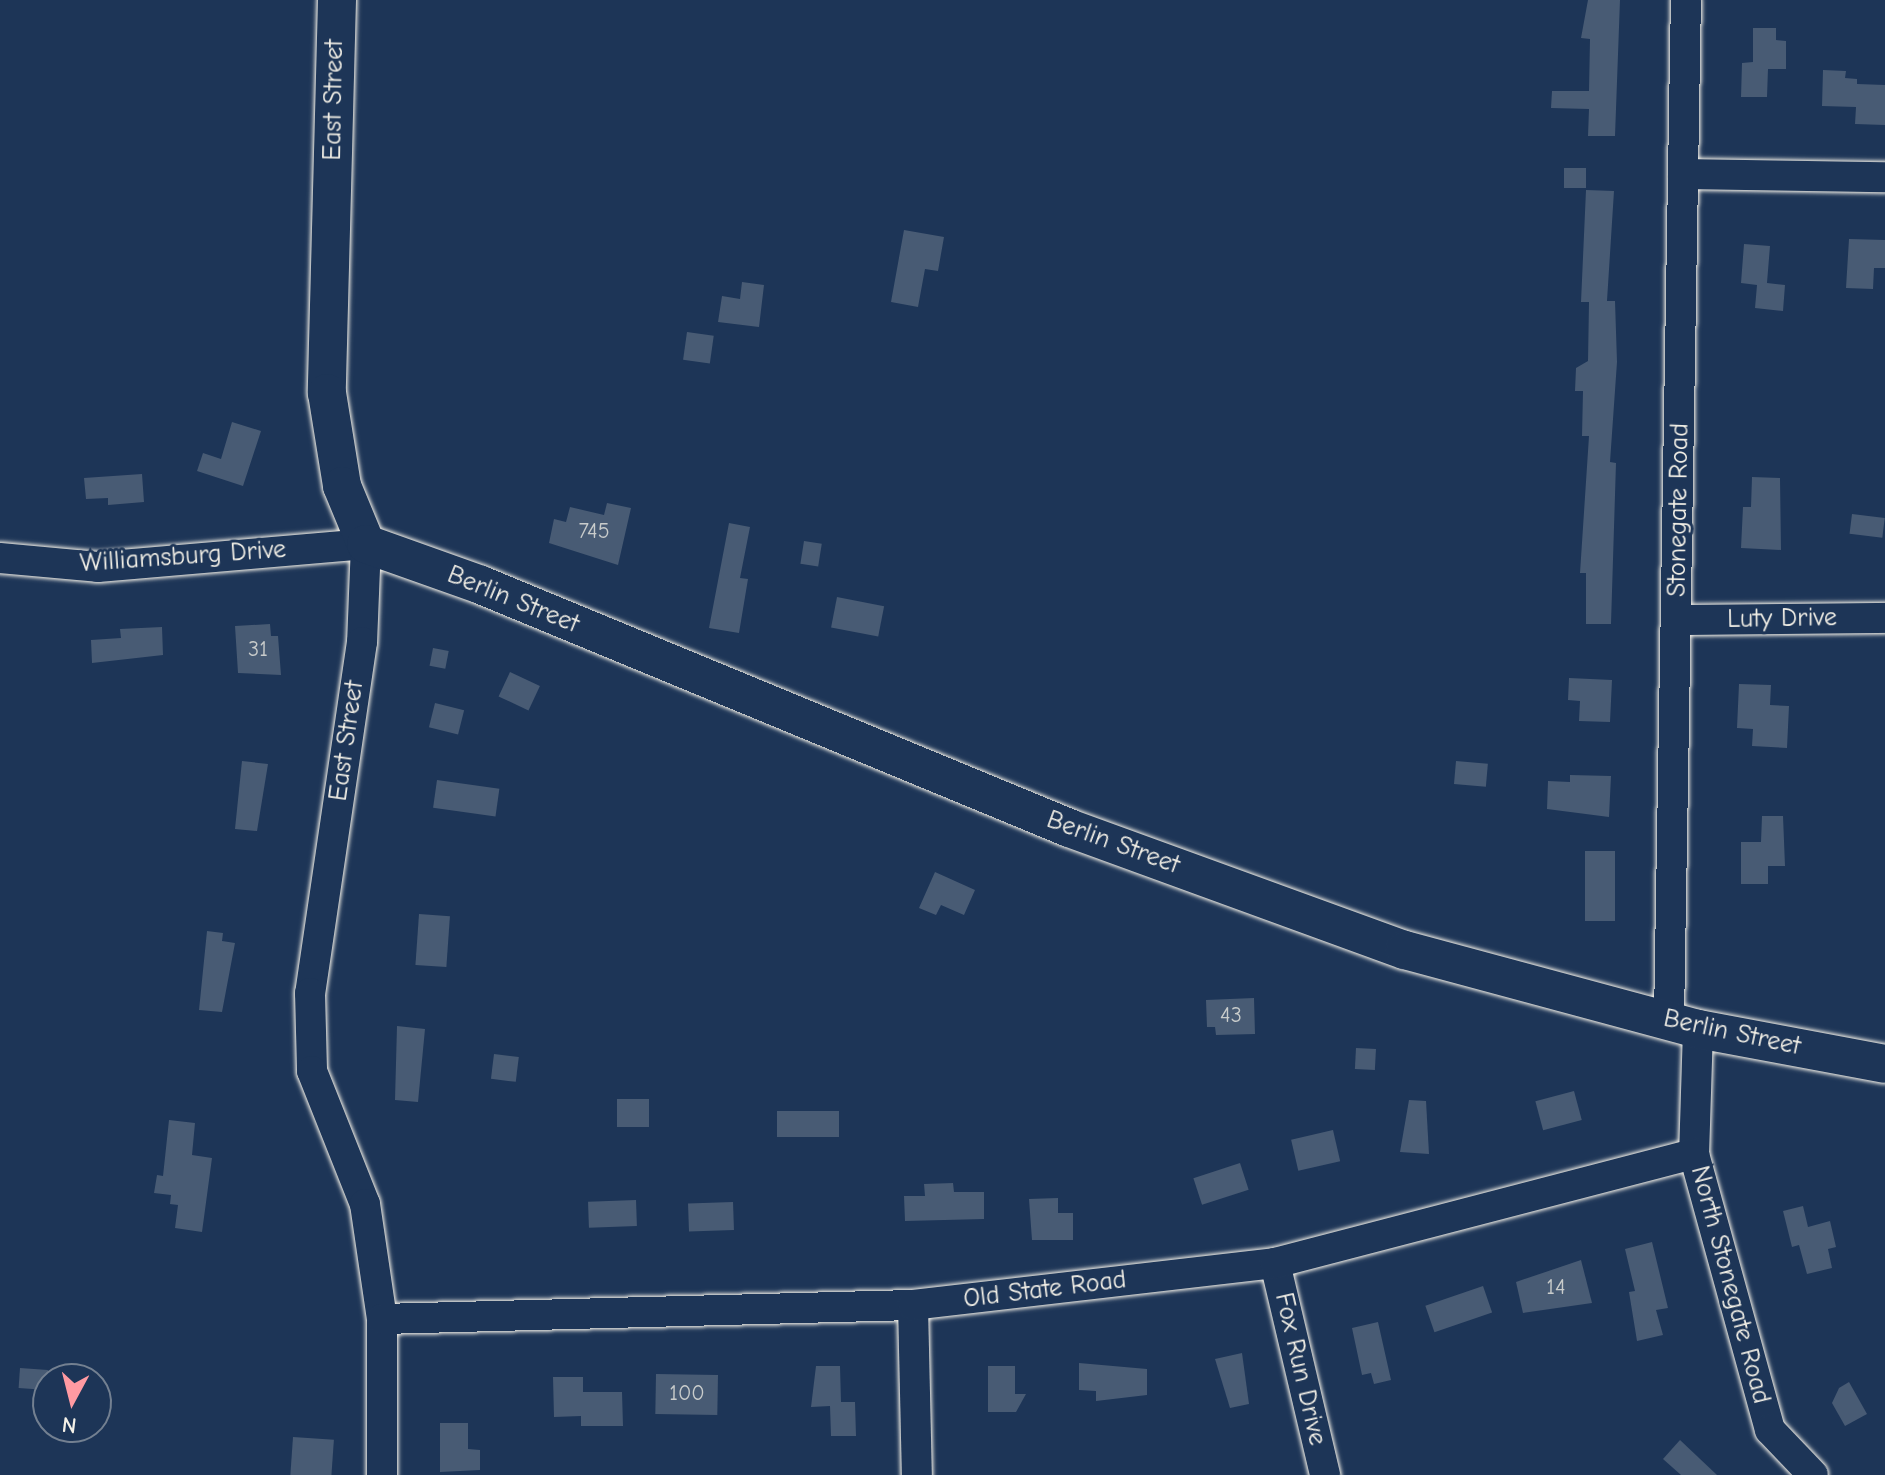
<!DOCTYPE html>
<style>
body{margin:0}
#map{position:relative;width:1885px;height:1475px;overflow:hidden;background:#1d3557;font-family:"Comic Neue",sans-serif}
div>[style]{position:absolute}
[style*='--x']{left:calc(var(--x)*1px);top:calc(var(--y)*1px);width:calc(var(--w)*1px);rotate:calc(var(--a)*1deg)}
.building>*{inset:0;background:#485b74;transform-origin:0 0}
.roads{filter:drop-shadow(0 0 2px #f4f1e8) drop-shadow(0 0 2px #f4f1e8)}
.minor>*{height:30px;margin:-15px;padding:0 15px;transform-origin:15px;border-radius:15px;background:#1d3557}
.major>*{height:38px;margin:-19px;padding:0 19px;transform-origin:19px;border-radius:19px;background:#1d3557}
span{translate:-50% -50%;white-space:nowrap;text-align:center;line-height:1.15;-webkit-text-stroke:6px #1d3557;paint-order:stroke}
.number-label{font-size:22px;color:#c9cccb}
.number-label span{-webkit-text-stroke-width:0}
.street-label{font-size:26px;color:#f4f1e8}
.north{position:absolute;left:32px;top:1363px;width:80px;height:80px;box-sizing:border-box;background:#1d3557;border:2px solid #738091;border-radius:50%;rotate:187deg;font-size:22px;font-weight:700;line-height:32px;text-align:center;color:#f4f1e8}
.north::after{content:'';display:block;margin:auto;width:28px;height:36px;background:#ff9aa2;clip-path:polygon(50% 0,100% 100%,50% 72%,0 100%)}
</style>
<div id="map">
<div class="building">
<i style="clip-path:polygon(1588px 0,1620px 0,1615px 136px,1588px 136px,1589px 109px,1551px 108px,1552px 91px,1589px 91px,1590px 39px,1581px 38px)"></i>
<i style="clip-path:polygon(1753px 28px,1776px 28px,1776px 40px,1786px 41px,1786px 69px,1768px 69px,1767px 97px,1741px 97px,1742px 63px,1753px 62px)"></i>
<i style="clip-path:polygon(1823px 70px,1846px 71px,1845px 78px,1857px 79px,1857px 84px,1885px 85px,1885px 125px,1855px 124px,1856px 107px,1822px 106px)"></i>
<i style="left:1564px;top:168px;width:22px;height:20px"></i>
<i style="clip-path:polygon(1586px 190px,1614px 191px,1607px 301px,1615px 301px,1617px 362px,1610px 462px,1616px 463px,1611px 624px,1586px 624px,1586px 573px,1580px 573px,1589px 436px,1582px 436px,1583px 391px,1575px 391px,1576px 368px,1588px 361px,1589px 302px,1581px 302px)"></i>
<i style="clip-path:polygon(904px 230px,944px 237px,938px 271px,925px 269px,918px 307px,891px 302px)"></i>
<i style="clip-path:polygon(1849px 239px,1885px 240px,1885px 268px,1874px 268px,1873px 289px,1846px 288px)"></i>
<i style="clip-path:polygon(1744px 244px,1770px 246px,1767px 283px,1785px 285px,1783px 311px,1755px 308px,1757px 285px,1741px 283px)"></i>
<i style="clip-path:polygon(742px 282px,764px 285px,759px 327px,718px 322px,722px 296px,740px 299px)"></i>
<i style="left:687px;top:332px;width:27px;height:28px;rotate:8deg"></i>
<i style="clip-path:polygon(232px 422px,261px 431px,243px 486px,197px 471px,203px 453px,221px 459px)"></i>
<i style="clip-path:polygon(142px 474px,144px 502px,108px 505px,108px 498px,86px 499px,84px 478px)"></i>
<i style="clip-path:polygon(1752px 477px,1780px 478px,1781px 550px,1741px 548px,1743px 507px,1751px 507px)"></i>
<i style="clip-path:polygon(607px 503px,631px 508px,618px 565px,549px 543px,554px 519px,566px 522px,570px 507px,604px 515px)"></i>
<i style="left:1852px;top:514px;width:33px;height:20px;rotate:7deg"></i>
<i style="clip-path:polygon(729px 523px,750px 527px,740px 578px,748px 579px,739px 633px,709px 628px)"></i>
<i style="left:804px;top:541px;width:18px;height:23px;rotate:9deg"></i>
<i style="left:837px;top:597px;width:48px;height:31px;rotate:11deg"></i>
<i style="clip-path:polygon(270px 624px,271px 636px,278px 636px,281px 675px,238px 673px,235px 626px)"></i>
<i style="clip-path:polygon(162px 627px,163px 655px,92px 663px,91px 640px,121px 638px,120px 629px)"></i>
<i style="left:433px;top:648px;width:16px;height:18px;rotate:11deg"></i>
<i style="left:510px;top:672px;width:33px;height:27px;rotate:25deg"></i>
<i style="clip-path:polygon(1569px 678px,1612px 680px,1610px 722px,1579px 721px,1580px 701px,1568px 700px)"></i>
<i style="clip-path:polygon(1739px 684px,1771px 685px,1770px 705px,1789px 706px,1787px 748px,1752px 746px,1753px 729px,1737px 728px)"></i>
<i style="left:435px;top:703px;width:30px;height:25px;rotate:14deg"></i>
<i style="clip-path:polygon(242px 761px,268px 764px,257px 831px,235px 829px)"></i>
<i style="left:1456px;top:761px;width:32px;height:23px;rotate:5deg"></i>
<i style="clip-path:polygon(1570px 775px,1611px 776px,1609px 817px,1547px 809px,1548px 781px,1570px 782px)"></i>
<i style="left:437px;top:780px;width:63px;height:28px;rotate:8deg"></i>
<i style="clip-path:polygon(1762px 816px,1783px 816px,1785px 866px,1768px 866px,1768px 884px,1741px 884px,1741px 842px,1761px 842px)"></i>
<i style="left:1585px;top:851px;width:30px;height:70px"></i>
<i style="clip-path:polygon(935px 872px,975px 890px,964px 915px,941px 905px,936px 915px,919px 908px)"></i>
<i style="left:419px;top:914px;width:31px;height:51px;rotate:4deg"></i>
<i style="clip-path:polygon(207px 931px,223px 933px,222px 941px,235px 943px,222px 1012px,199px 1010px)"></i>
<i style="clip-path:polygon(1254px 998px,1255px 1034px,1216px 1035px,1215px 1027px,1207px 1027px,1206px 1000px)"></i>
<i style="clip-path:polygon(397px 1026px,425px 1029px,418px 1102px,395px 1100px)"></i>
<i style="left:1356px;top:1048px;width:20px;height:21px;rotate:3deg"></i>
<i style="left:494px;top:1054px;width:25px;height:25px;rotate:7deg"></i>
<i style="left:1574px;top:1091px;width:30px;height:40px;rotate:75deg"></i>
<i style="left:617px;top:1099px;width:32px;height:28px"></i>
<i style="clip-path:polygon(1409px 1100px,1426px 1101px,1429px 1154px,1400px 1152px)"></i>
<i style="left:777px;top:1111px;width:62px;height:26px"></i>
<i style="clip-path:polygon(169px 1120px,195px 1123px,192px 1155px,212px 1158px,202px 1232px,175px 1228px,178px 1205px,170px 1204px,171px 1195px,154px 1193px,157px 1175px,163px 1176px)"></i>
<i style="left:1333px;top:1130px;width:32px;height:43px;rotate:77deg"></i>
<i style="left:1240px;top:1163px;width:28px;height:49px;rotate:72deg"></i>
<i style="clip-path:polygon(953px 1183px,954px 1192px,984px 1192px,984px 1219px,905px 1221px,904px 1196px,925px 1196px,924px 1184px)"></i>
<i style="clip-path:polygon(1058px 1198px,1058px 1213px,1073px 1213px,1073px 1240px,1032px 1240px,1029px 1199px)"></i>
<i style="left:636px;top:1200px;width:26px;height:48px;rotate:88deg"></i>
<i style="left:733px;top:1202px;width:28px;height:45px;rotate:88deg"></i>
<i style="clip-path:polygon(1803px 1206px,1808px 1227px,1830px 1221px,1836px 1247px,1828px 1249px,1832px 1268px,1807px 1274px,1799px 1245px,1792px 1247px,1783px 1211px)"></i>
<i style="clip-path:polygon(1652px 1242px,1668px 1308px,1656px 1310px,1663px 1335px,1637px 1341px,1629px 1292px,1635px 1291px,1625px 1249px)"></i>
<i style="clip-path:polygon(1581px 1260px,1592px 1303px,1523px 1313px,1516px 1282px)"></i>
<i style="left:1483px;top:1286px;width:28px;height:61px;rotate:71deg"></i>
<i style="clip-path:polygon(1378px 1322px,1391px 1380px,1374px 1384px,1371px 1373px,1362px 1375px,1352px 1328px)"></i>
<i style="clip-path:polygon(1242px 1353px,1249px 1404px,1230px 1408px,1215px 1359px)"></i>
<i style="clip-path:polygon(1079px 1363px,1147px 1369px,1147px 1395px,1096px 1401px,1096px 1391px,1079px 1390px)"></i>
<i style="clip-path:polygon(816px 1366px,840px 1366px,841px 1402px,855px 1402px,856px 1436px,831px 1436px,830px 1406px,811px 1407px)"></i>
<i style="clip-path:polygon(988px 1366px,1015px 1366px,1015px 1394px,1026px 1394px,1016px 1412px,988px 1412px)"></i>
<i style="left:20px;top:1368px;width:28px;height:20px;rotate:4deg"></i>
<i style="left:656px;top:1374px;width:62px;height:40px;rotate:1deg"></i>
<i style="clip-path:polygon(553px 1377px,583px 1377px,583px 1392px,622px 1392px,623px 1426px,581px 1426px,581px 1416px,554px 1417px)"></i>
<i style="clip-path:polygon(1849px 1382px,1867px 1414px,1845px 1426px,1832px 1403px,1839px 1388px)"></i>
<i style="clip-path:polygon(440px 1423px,468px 1423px,468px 1449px,480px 1450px,480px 1470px,440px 1472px)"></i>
<i style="left:293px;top:1437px;width:41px;height:38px;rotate:4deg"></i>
<i style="clip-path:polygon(1680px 1440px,1717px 1475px,1681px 1475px,1663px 1459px)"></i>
</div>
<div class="roads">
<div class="minor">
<i style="--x:1683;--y:174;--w:202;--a:0.9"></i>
<i style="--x:0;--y:558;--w:98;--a:5.2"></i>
<i style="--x:98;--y:567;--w:269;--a:-4.9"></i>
<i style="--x:366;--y:544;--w:98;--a:92.3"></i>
<i style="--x:362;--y:642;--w:355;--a:98.4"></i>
<i style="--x:310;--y:993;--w:78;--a:88.5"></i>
<i style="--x:312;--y:1071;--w:143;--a:68.3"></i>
<i style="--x:365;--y:1204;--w:116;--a:81.6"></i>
<i style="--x:382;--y:1319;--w:156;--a:90"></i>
<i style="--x:1678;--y:620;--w:207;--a:-0.6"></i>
<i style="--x:1669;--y:1020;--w:1020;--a:-89.05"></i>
<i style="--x:1698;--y:1029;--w:125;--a:91.8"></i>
<i style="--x:1694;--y:1154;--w:286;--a:74.6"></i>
<i style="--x:1770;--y:1430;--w:62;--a:46.3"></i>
<i style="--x:1275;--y:1263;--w:218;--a:76.7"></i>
<i style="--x:913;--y:1305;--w:170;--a:88.7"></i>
<i style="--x:382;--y:1319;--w:531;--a:-1.51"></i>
<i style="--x:913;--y:1305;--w:364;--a:-6.6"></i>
<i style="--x:1275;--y:1263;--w:433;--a:-14.6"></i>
</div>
<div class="major">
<i style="--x:337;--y:0;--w:393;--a:91.5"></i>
<i style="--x:327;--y:393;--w:94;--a:80.8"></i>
<i style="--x:342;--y:486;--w:63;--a:67.5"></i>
<i style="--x:366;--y:544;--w:122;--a:19.6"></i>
<i style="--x:481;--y:585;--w:636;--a:22.45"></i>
<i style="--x:1069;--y:828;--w:357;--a:20"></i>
<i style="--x:1405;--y:950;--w:303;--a:15.1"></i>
<i style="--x:1698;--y:1029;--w:190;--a:10.6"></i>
</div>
</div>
<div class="number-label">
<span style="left:594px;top:532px">745</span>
<span style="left:258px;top:650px">31</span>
<span style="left:1231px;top:1016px">43</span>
<span style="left:1556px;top:1288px">14</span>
<span style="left:687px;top:1394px">100</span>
</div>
<div class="street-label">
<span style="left:334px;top:100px;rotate:-89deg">East Street</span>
<span style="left:1679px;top:510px;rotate:-89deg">Stonegate Road</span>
<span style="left:183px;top:557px;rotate:-4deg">Williamsburg Drive</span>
<span style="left:513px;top:600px;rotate:22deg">Berlin Street</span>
<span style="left:1782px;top:619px;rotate:-1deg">Luty Drive</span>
<span style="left:347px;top:741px;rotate:-82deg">East Street</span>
<span style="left:1113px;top:843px;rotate:20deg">Berlin Street</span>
<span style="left:1732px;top:1033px;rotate:12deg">Berlin Street</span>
<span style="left:1730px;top:1285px;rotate:75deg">North Stonegate Road</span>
<span style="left:1045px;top:1290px;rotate:-7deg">Old State Road</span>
<span style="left:1300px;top:1369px;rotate:77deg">Fox Run Drive</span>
</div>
<div class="north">N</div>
</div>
